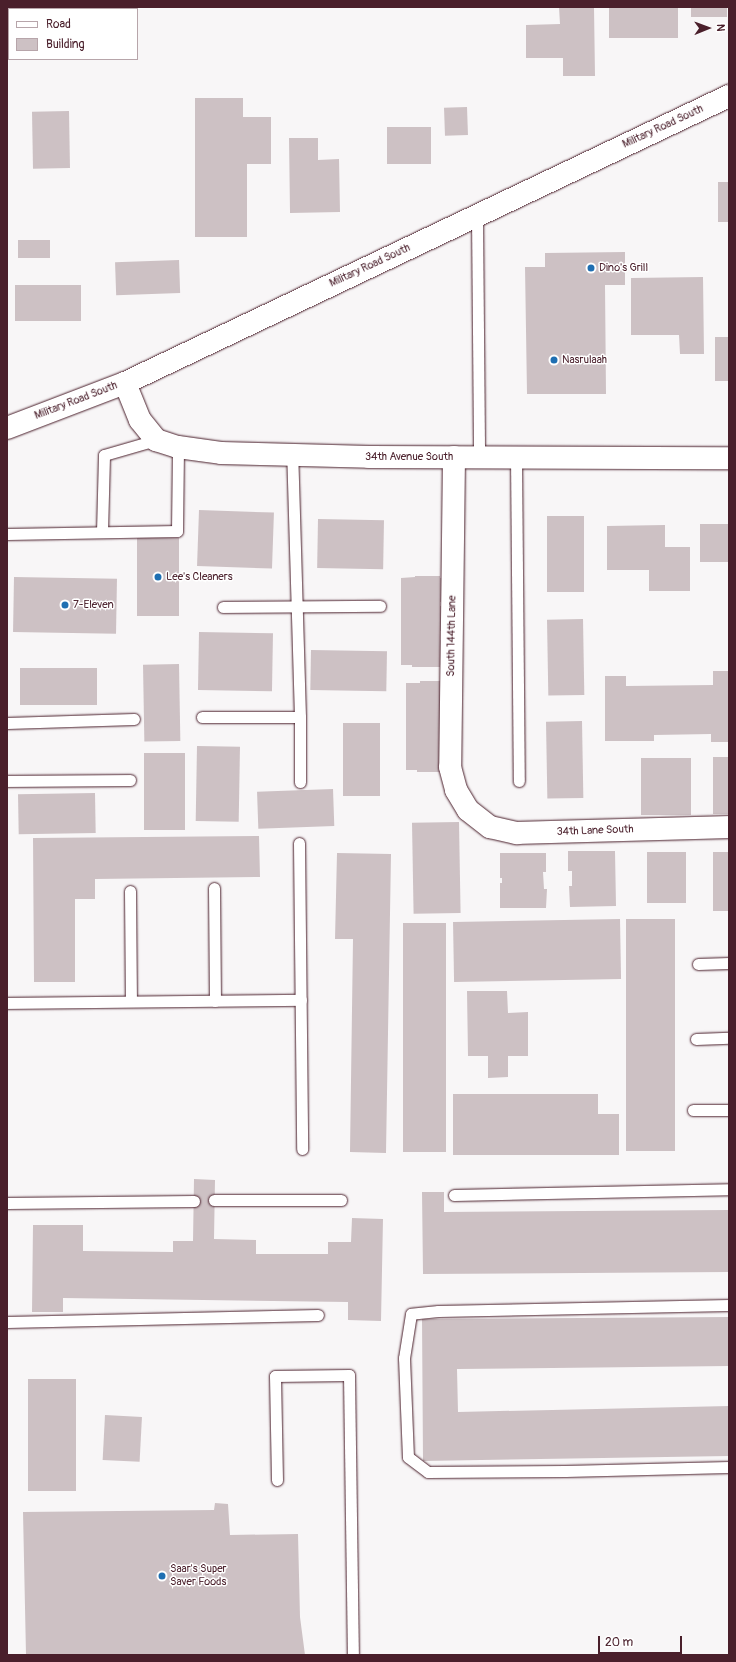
<!DOCTYPE html>
<style>
body{margin:0}
#map{position:relative;width:736px;height:1662px;overflow:hidden;background:#f8f6f7;font-family:Pangolin,sans-serif}
div>[style]{position:absolute}
[style*='--x']{left:calc(var(--x)*1px);top:calc(var(--y)*1px);width:calc(var(--w)*1px);rotate:calc(var(--a)*1deg)}
.building>*{inset:0;background:#cdc1c4;transform-origin:0 0}
.roads{filter:drop-shadow(0 0 1px #4a1f2b) drop-shadow(0 0 1px #4a1f2b)}
.service>*{height:11px;margin:-5.5px;padding:0 5.5px;transform-origin:5.5px;border-radius:5.5px;background:#fff}
.minor>*{height:22px;margin:-11px;padding:0 11px;transform-origin:11px;border-radius:11px;background:#fff}
.tertiary>*{height:22px;margin:-11px;padding:0 11px;transform-origin:11px;border-radius:11px;background:#fff}
.dots>*{width:11px;height:11px;translate:-50% -50%;box-sizing:border-box;border:2px solid #fff;border-radius:50%}
span{translate:-50% -50%;white-space:nowrap;text-align:center;line-height:1.15;-webkit-text-stroke:3px #fff;paint-order:stroke}
.street-label{font-size:11px;color:#4a1f2b}
.poi-label{font-size:11px;color:#4a1f2b}
.left{translate:0 -50%;text-align:left}
.frame{position:absolute;inset:0;border:8px solid #4a1f2b;pointer-events:none}
.legend{position:absolute;left:8px;top:8px;width:130px;height:52px;box-sizing:border-box;background:#fff;border:1px solid #b7a5aa;margin:0;padding:5px 7px;list-style:none;font-size:12px;color:#4a1f2b}
.legend li{display:flex;align-items:center;gap:8px;height:20px}
.legend b{width:20px;border:1px solid #b7a5aa}
.north{position:absolute;left:688px;top:8px;width:40px;height:40px;-webkit-text-stroke:3px #fff;paint-order:stroke;rotate:89deg;font-size:11px;font-weight:700;line-height:16px;text-align:center;color:#4a1f2b}
.north::after{content:'';display:block;margin:auto;width:14px;height:18px;background:#4a1f2b;clip-path:polygon(50% 0,100% 100%,50% 72%,0 100%)}
.scale{position:absolute;left:598px;top:1636px;width:84px;height:18px;box-sizing:border-box;border:2px solid #4a1f2b;border-top:0;padding-left:5px;font-size:12px;line-height:14px;white-space:nowrap;color:#4a1f2b;-webkit-text-stroke:3px #fff;paint-order:stroke}
</style>
<div id="map">
<div class="building">
<i style="clip-path:polygon(559px 7px,594px 7px,595px 76px,563px 76px,563px 58px,526px 58px,526px 25px,560px 24px)"></i>
<i style="left:609px;top:7px;width:69px;height:31px"></i>
<i style="left:691px;top:7px;width:36px;height:10px"></i>
<i style="clip-path:polygon(195px 98px,243px 98px,243px 117px,271px 117px,271px 164px,247px 164px,247px 237px,195px 237px)"></i>
<i style="left:467px;top:107px;width:28px;height:23px;rotate:88deg"></i>
<i style="left:69px;top:111px;width:57px;height:37px;rotate:89deg"></i>
<i style="left:387px;top:127px;width:44px;height:37px"></i>
<i style="clip-path:polygon(289px 138px,318px 138px,318px 160px,339px 159px,340px 212px,290px 213px)"></i>
<i style="left:718px;top:182px;width:11px;height:40px"></i>
<i style="left:50px;top:240px;width:18px;height:32px;rotate:90deg"></i>
<i style="clip-path:polygon(625px 252px,625px 285px,605px 285px,606px 394px,527px 394px,525px 267px,545px 267px,545px 253px)"></i>
<i style="left:179px;top:260px;width:33px;height:64px;rotate:88deg"></i>
<i style="clip-path:polygon(703px 277px,704px 354px,680px 354px,679px 335px,631px 335px,631px 278px)"></i>
<i style="left:81px;top:285px;width:36px;height:66px;rotate:90deg"></i>
<i style="left:715px;top:337px;width:14px;height:44px"></i>
<i style="left:199px;top:510px;width:75px;height:56px;rotate:2deg"></i>
<i style="left:547px;top:516px;width:37px;height:76px"></i>
<i style="left:318px;top:519px;width:66px;height:49px;rotate:1deg"></i>
<i style="left:700px;top:524px;width:29px;height:38px"></i>
<i style="clip-path:polygon(665px 525px,665px 547px,690px 547px,690px 591px,649px 591px,649px 570px,607px 570px,607px 526px)"></i>
<i style="left:137px;top:538px;width:42px;height:78px"></i>
<i style="clip-path:polygon(415px 576px,440px 576px,440px 578px,443px 578px,443px 602px,440px 602px,440px 606px,443px 606px,443px 631px,440px 631px,440px 640px,443px 640px,443px 665px,440px 665px,440px 667px,412px 667px,412px 665px,401px 665px,401px 578px,415px 577px)"></i>
<i style="left:14px;top:577px;width:103px;height:55px;rotate:1deg"></i>
<i style="left:583px;top:619px;width:76px;height:36px;rotate:89deg"></i>
<i style="left:199px;top:632px;width:74px;height:58px;rotate:1deg"></i>
<i style="left:311px;top:650px;width:76px;height:40px;rotate:1deg"></i>
<i style="left:179px;top:664px;width:77px;height:36px;rotate:89deg"></i>
<i style="left:20px;top:668px;width:77px;height:37px"></i>
<i style="clip-path:polygon(713px 671px,729px 671px,729px 742px,711px 742px,711px 734px,654px 735px,654px 741px,605px 741px,605px 676px,626px 676px,626px 686px,713px 685px)"></i>
<i style="clip-path:polygon(420px 681px,445px 681px,445px 772px,417px 772px,417px 770px,406px 770px,406px 683px,420px 683px)"></i>
<i style="left:582px;top:721px;width:77px;height:36px;rotate:89deg"></i>
<i style="left:380px;top:723px;width:73px;height:37px;rotate:90deg"></i>
<i style="left:197px;top:746px;width:43px;height:75px;rotate:1deg"></i>
<i style="left:144px;top:753px;width:41px;height:77px"></i>
<i style="left:713px;top:757px;width:16px;height:57px"></i>
<i style="left:641px;top:758px;width:50px;height:57px"></i>
<i style="left:333px;top:789px;width:37px;height:76px;rotate:88deg"></i>
<i style="left:95px;top:793px;width:40px;height:77px;rotate:89deg"></i>
<i style="left:459px;top:822px;width:91px;height:47px;rotate:89deg"></i>
<i style="clip-path:polygon(259px 836px,260px 877px,95px 879px,95px 899px,75px 899px,75px 982px,34px 982px,33px 838px)"></i>
<i style="clip-path:polygon(568px 851px,615px 851px,616px 906px,570px 907px,569px 886px,572px 886px,572px 871px,568px 871px)"></i>
<i style="left:647px;top:852px;width:39px;height:51px"></i>
<i style="left:713px;top:852px;width:16px;height:59px"></i>
<i style="clip-path:polygon(337px 853px,391px 854px,386px 1153px,350px 1152px,353px 939px,335px 939px)"></i>
<i style="clip-path:polygon(500px 853px,546px 853px,546px 872px,543px 872px,544px 889px,547px 889px,546px 908px,500px 908px,500px 883px,502px 883px,502px 878px,500px 878px)"></i>
<i style="left:620px;top:919px;width:60px;height:167px;rotate:89deg"></i>
<i style="left:626px;top:919px;width:49px;height:232px"></i>
<i style="left:403px;top:923px;width:43px;height:229px"></i>
<i style="clip-path:polygon(467px 991px,507px 991px,508px 1013px,528px 1012px,528px 1056px,508px 1056px,508px 1077px,488px 1078px,488px 1056px,468px 1056px)"></i>
<i style="clip-path:polygon(453px 1094px,598px 1094px,598px 1114px,619px 1114px,619px 1155px,453px 1155px)"></i>
<i style="clip-path:polygon(194px 1179px,215px 1180px,214px 1239px,256px 1240px,256px 1254px,328px 1254px,328px 1242px,351px 1242px,352px 1218px,383px 1219px,381px 1321px,348px 1320px,348px 1302px,63px 1298px,63px 1312px,32px 1312px,33px 1225px,83px 1225px,83px 1251px,173px 1252px,173px 1241px,193px 1241px)"></i>
<i style="clip-path:polygon(422px 1192px,444px 1192px,444px 1212px,729px 1210px,729px 1272px,423px 1274px)"></i>
<i style="clip-path:polygon(729px 1317px,729px 1366px,457px 1369px,458px 1412px,729px 1406px,729px 1456px,423px 1461px,422px 1319px)"></i>
<i style="left:28px;top:1379px;width:48px;height:112px"></i>
<i style="left:105px;top:1415px;width:37px;height:45px;rotate:3deg"></i>
<i style="clip-path:polygon(215px 1503px,228px 1504px,230px 1535px,298px 1534px,300px 1617px,305px 1655px,26px 1655px,23px 1512px,214px 1510px)"></i>
</div>
<div class="roads">
<div class="service">
<i style="--x:477;--y:216;--w:241;--a:89.5"></i>
<i style="--x:516;--y:457;--w:324;--a:89.5"></i>
<i style="--x:102;--y:532;--w:77;--a:-88.5"></i>
<i style="--x:104;--y:455;--w:54;--a:-16.1"></i>
<i style="--x:7;--y:534;--w:170;--a:-1"></i>
<i style="--x:177;--y:531;--w:84;--a:-89.3"></i>
<i style="--x:223;--y:607;--w:157;--a:-0.4"></i>
<i style="--x:202;--y:717;--w:98;--a:0"></i>
<i style="--x:300;--y:717;--w:262;--a:-91.7"></i>
<i style="--x:300;--y:717;--w:65;--a:90"></i>
<i style="--x:7;--y:723;--w:127;--a:-1.8"></i>
<i style="--x:7;--y:781;--w:123;--a:-0.5"></i>
<i style="--x:299;--y:843;--w:306;--a:89.4"></i>
<i style="--x:214;--y:888;--w:113;--a:89.5"></i>
<i style="--x:130;--y:891;--w:110;--a:89.5"></i>
<i style="--x:698;--y:964;--w:31;--a:-2"></i>
<i style="--x:7;--y:1003;--w:294;--a:-0.6"></i>
<i style="--x:696;--y:1039;--w:33;--a:-2"></i>
<i style="--x:693;--y:1110;--w:36;--a:0"></i>
<i style="--x:454;--y:1195;--w:275;--a:-1.2"></i>
<i style="--x:214;--y:1200;--w:127;--a:0"></i>
<i style="--x:7;--y:1203;--w:187;--a:-0.6"></i>
<i style="--x:729;--y:1305;--w:291;--a:178.8"></i>
<i style="--x:438;--y:1311;--w:27;--a:174"></i>
<i style="--x:411;--y:1314;--w:45;--a:99"></i>
<i style="--x:404;--y:1358;--w:99;--a:87.7"></i>
<i style="--x:408;--y:1457;--w:25;--a:37"></i>
<i style="--x:428;--y:1472;--w:137;--a:-0.4"></i>
<i style="--x:565;--y:1471;--w:164;--a:-1.4"></i>
<i style="--x:7;--y:1322;--w:311;--a:-1.3"></i>
<i style="--x:277;--y:1480;--w:104;--a:-91.1"></i>
<i style="--x:275;--y:1376;--w:74;--a:-0.8"></i>
<i style="--x:349;--y:1375;--w:280;--a:89.2"></i>
</div>
<div class="minor">
<i style="--x:125;--y:383;--w:40;--a:68"></i>
<i style="--x:140;--y:420;--w:26;--a:51"></i>
<i style="--x:156;--y:440;--w:23;--a:18"></i>
<i style="--x:178;--y:447;--w:43;--a:7.9"></i>
<i style="--x:221;--y:453;--w:148;--a:1.5"></i>
<i style="--x:369;--y:457;--w:360;--a:0.2"></i>
<i style="--x:454;--y:457;--w:310;--a:90.7"></i>
<i style="--x:450;--y:767;--w:24;--a:75"></i>
<i style="--x:456;--y:790;--w:23;--a:59"></i>
<i style="--x:468;--y:810;--w:28;--a:38"></i>
<i style="--x:490;--y:827;--w:28;--a:13"></i>
<i style="--x:517;--y:833;--w:212;--a:-1.6"></i>
</div>
<div class="tertiary">
<i style="--x:7;--y:428;--w:126;--a:-20.9"></i>
<i style="--x:125;--y:383;--w:669;--a:-25.42"></i>
</div>
</div>
<div class="dots">
<i style="left:591px;top:268px;background:#1f6fb2"></i>
<i style="left:554px;top:360px;background:#1f6fb2"></i>
<i style="left:158px;top:577px;background:#1f6fb2"></i>
<i style="left:65px;top:605px;background:#1f6fb2"></i>
<i style="left:162px;top:1576px;background:#1f6fb2"></i>
</div>
<div class="street-label">
<span style="left:663px;top:127px;rotate:-25deg">Military Road South</span>
<span style="left:370px;top:266px;rotate:-25deg">Military Road South</span>
<span style="left:76px;top:401px;rotate:-21deg">Military Road South</span>
<span style="left:409px;top:457px">34th Avenue South</span>
<span style="left:452px;top:636px;rotate:-89deg">South 144th Lane</span>
<span style="left:595px;top:831px;rotate:-2deg">34th Lane South</span>
</div>
<div class="poi-label">
<span class="left" style="left:599px;top:268px">Dino's Grill</span>
<span class="left" style="left:562px;top:360px">Nasrulaah</span>
<span class="left" style="left:166px;top:577px">Lee's Cleaners</span>
<span class="left" style="left:73px;top:605px">7-Eleven</span>
<span class="left" style="left:170px;top:1576px">Saar's Super<br>Saver Foods</span>
</div>
<div class="frame"></div>
<ul class="legend">
<li><b style="height:5px;background:#fff"></b>Road</li>
<li><b style="height:11px;background:#cdc1c4"></b>Building</li>
</ul>
<div class="north">N</div>
<div class="scale">20 m</div>
</div>
